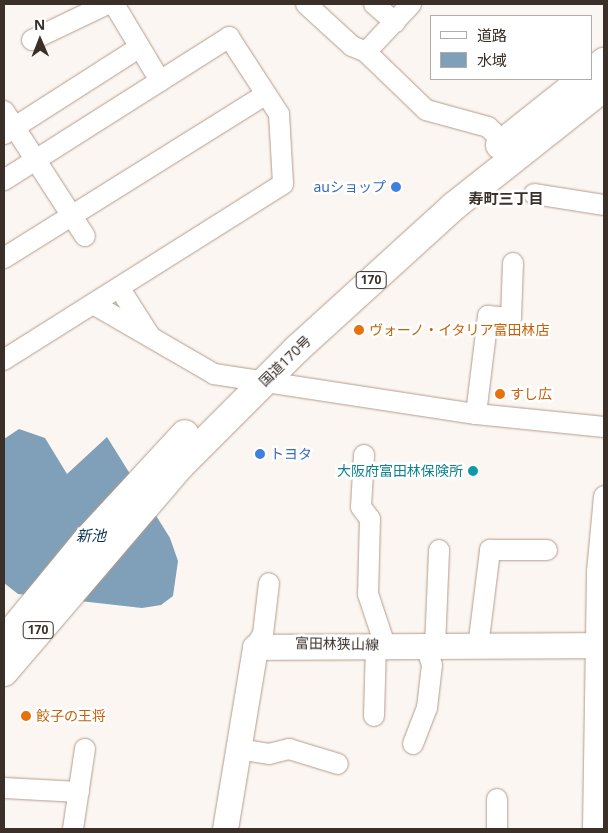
<!DOCTYPE html>
<meta charset="utf-8">
<style>
body{margin:0}
#map{position:relative;width:608px;height:833px;overflow:hidden;background:#fbf6f2;font-family:"Noto Sans","Noto Sans JP",sans-serif}
div>[style]{position:absolute}
[style*='--x']{left:calc(var(--x)*1px);top:calc(var(--y)*1px);width:calc(var(--w)*1px);rotate:calc(var(--a)*1deg)}
.water>*{inset:0;background:#7fa0b8}
.roads{filter:drop-shadow(0 0 1px #b49c8c) drop-shadow(0 0 1px #b49c8c)}
.minor>*{height:20px;margin:-10px;padding:0 10px;transform-origin:10px;border-radius:10px;background:#fff}
.major>*{height:25px;margin:-12.5px;padding:0 12.5px;transform-origin:12.5px;border-radius:12.5px;background:#fff}
.highway>*{height:28px;margin:-14px;padding:0 14px;transform-origin:14px;border-radius:14px;background:#fff}
.dots>*{width:14px;height:14px;translate:-50% -50%;box-sizing:border-box;border:2px solid #fff;border-radius:50%}
span{translate:-50% -50%;white-space:nowrap;text-align:center;line-height:1.15;-webkit-text-stroke:5px #fff;paint-order:stroke}
.shield-label span{padding:1px 4px;background:#fff;border:1px solid;border-radius:4px;-webkit-text-stroke-width:0}
.shield-label{font-size:12px;color:#3a3029;font-weight:700}
.shop-label{font-size:14px;color:#366cbe}
.right{translate:-100% -50%;text-align:right}
.left{translate:0 -50%;text-align:left}
.food-label{font-size:14px;color:#c56008}
.street-label{font-size:14px;color:#3a3029}
.culture-label{font-size:14px;color:#0d838f}
.neighbourhood-label{font-size:15px;color:#3a3029;font-weight:700}
.water-label{font-size:15px;color:#08334d;font-style:italic}
.frame{position:absolute;inset:0;border:5px solid #3a3029;pointer-events:none}
.legend{position:absolute;left:430px;top:15px;width:162px;height:65px;box-sizing:border-box;background:#fff;border:1px solid #b0aca9;margin:0;padding:6px 9px;list-style:none;font-size:15px;color:#3a3029}
.legend li{display:flex;align-items:center;gap:10px;height:25px}
.legend b{width:25px;border:1px solid #b0aca9}
.north{position:absolute;left:15px;top:15px;width:50px;height:50px;-webkit-text-stroke:4px #fff;paint-order:stroke;rotate:359deg;font-size:14px;font-weight:700;line-height:20px;text-align:center;color:#3a3029}
.north::after{content:'';display:block;margin:auto;width:18px;height:22px;background:#3a3029;clip-path:polygon(50% 0,100% 100%,50% 72%,0 100%)}
</style>
<div id="map">
<div class="water">
<i style="clip-path:polygon(19px 429px,45px 438px,67px 474px,107px 437px,170px 538px,178px 561px,173px 596px,161px 605px,142px 608px,18px 594px,4px 583px,4px 439px)"></i>
</div>
<div class="roads">
<div class="minor">
<i style="--x:114;--y:4;--w:90;--a:59.1"></i>
<i style="--x:306;--y:4;--w:62;--a:42.4"></i>
<i style="--x:352;--y:46;--w:15;--a:23"></i>
<i style="--x:366;--y:52;--w:83;--a:44"></i>
<i style="--x:426;--y:110;--w:64;--a:15.3"></i>
<i style="--x:488;--y:127;--w:35;--a:44"></i>
<i style="--x:374;--y:4;--w:28;--a:41"></i>
<i style="--x:32;--y:40;--w:83;--a:-25.6"></i>
<i style="--x:366;--y:52;--w:66;--a:-46.8"></i>
<i style="--x:4;--y:111;--w:149;--a:57.1"></i>
<i style="--x:4;--y:134;--w:161;--a:-32.6"></i>
<i style="--x:4;--y:180;--w:267;--a:-32.4"></i>
<i style="--x:229;--y:37;--w:92;--a:57"></i>
<i style="--x:279;--y:114;--w:70;--a:86.7"></i>
<i style="--x:283;--y:184;--w:330;--a:147.8"></i>
<i style="--x:534;--y:194;--w:71;--a:8.9"></i>
<i style="--x:4;--y:258;--w:309;--a:-32"></i>
<i style="--x:120;--y:289;--w:56;--a:57.4"></i>
<i style="--x:95;--y:305;--w:138;--a:30.1"></i>
<i style="--x:214;--y:374;--w:265;--a:8.7"></i>
<i style="--x:476;--y:414;--w:129;--a:5.8"></i>
<i style="--x:476;--y:414;--w:99;--a:-83"></i>
<i style="--x:488;--y:316;--w:23;--a:5"></i>
<i style="--x:511;--y:318;--w:55;--a:-87.9"></i>
<i style="--x:364;--y:455;--w:52;--a:93.3"></i>
<i style="--x:361;--y:507;--w:15;--a:53"></i>
<i style="--x:370;--y:519;--w:75;--a:91.5"></i>
<i style="--x:368;--y:594;--w:54;--a:71.6"></i>
<i style="--x:255;--y:647;--w:15;--a:-58"></i>
<i style="--x:263;--y:634;--w:51;--a:-83.3"></i>
<i style="--x:435;--y:647;--w:97;--a:-87.6"></i>
<i style="--x:478;--y:647;--w:98;--a:-82.9"></i>
<i style="--x:490;--y:550;--w:57;--a:0"></i>
<i style="--x:374;--y:716;--w:71;--a:-88.4"></i>
<i style="--x:413;--y:744;--w:39;--a:-69"></i>
<i style="--x:427;--y:708;--w:43;--a:-83.4"></i>
<i style="--x:432;--y:665;--w:19;--a:-108"></i>
<i style="--x:238;--y:749;--w:31;--a:9"></i>
<i style="--x:269;--y:754;--w:21;--a:-14"></i>
<i style="--x:289;--y:749;--w:51;--a:17"></i>
<i style="--x:4;--y:788;--w:75;--a:3.1"></i>
<i style="--x:73;--y:829;--w:81;--a:-81.5"></i>
<i style="--x:497;--y:829;--w:30;--a:-90"></i>
<i style="--x:593;--y:829;--w:257;--a:-89.1"></i>
<i style="--x:597;--y:572;--w:76;--a:-84.7"></i>
</div>
<div class="major">
<i style="--x:225;--y:829;--w:184;--a:-80.6"></i>
<i style="--x:255;--y:647;--w:349;--a:-0.3"></i>
</div>
<div class="highway">
<i style="--x:592;--y:72;--w:16;--a:-40"></i>
<i style="--x:500;--y:145;--w:106;--a:-38.5"></i>
<i style="--x:4;--y:641;--w:131;--a:-50.6"></i>
<i style="--x:87;--y:540;--w:144;--a:-47.2"></i>
<i style="--x:4;--y:672;--w:271;--a:-49.5"></i>
<i style="--x:180;--y:466;--w:165;--a:-45"></i>
<i style="--x:297;--y:349;--w:212;--a:-42.3"></i>
<i style="--x:454;--y:206;--w:191;--a:-38.4"></i>
</div>
</div>
<div class="dots">
<i style="left:396px;top:187px;background:#3f7fe0"></i>
<i style="left:359px;top:330px;background:#e8710a"></i>
<i style="left:500px;top:394px;background:#e8710a"></i>
<i style="left:260px;top:454px;background:#3f7fe0"></i>
<i style="left:473px;top:471px;background:#0f9aa8"></i>
<i style="left:26px;top:716px;background:#e8710a"></i>
</div>
<div class="shield-label">
<span style="left:371px;top:280px">170</span>
<span style="left:38px;top:630px">170</span>
</div>
<div class="shop-label">
<span class="right" style="left:386px;top:187px">auショップ</span>
<span class="left" style="left:270px;top:454px">トヨタ</span>
</div>
<div class="food-label">
<span class="left" style="left:369px;top:330px">ヴォーノ・イタリア富田林店</span>
<span class="left" style="left:510px;top:394px">すし広</span>
<span class="left" style="left:36px;top:716px">餃子の王将</span>
</div>
<div class="street-label">
<span style="left:285px;top:361px;rotate:-44deg">国道170号</span>
<span style="left:337px;top:644px;rotate:1deg">富田林狭山線</span>
</div>
<div class="culture-label">
<span class="right" style="left:463px;top:471px">大阪府富田林保険所</span>
</div>
<div class="neighbourhood-label">
<span style="left:506px;top:199px">寿町三丁目</span>
</div>
<div class="water-label">
<span style="left:91px;top:536px">新池</span>
</div>
<div class="frame"></div>
<ul class="legend">
<li><b style="height:6px;background:#fff"></b>道路</li>
<li><b style="height:14px;background:#7fa0b8"></b>水域</li>
</ul>
<div class="north">N</div>
</div>
